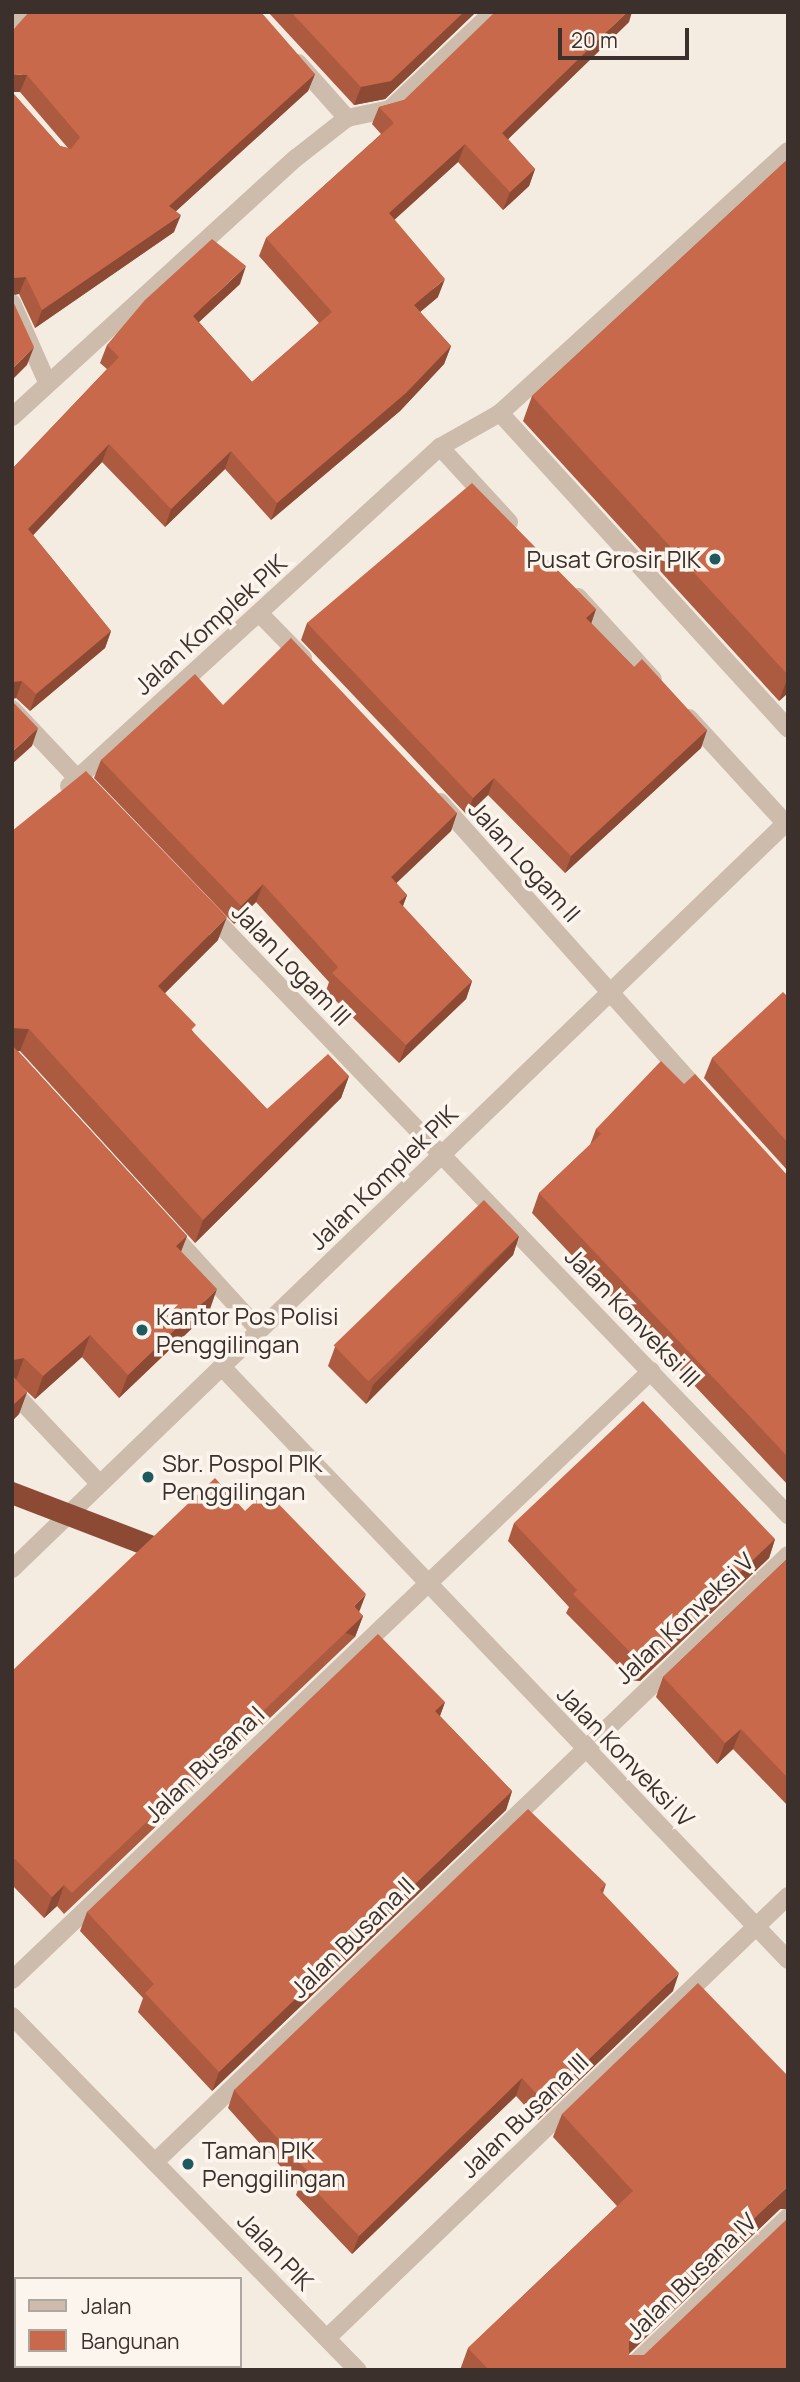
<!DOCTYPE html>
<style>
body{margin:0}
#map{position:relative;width:800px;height:2382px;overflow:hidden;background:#f4ebe1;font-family:Manrope,sans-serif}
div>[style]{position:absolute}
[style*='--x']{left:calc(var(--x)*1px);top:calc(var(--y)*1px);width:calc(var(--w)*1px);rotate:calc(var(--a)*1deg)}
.minor>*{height:18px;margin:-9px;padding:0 9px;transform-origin:9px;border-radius:9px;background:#cdbbac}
.wall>*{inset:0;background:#ac5a40}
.shaded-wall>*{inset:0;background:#8c4a34;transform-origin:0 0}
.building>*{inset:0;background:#c8694b;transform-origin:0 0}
.dots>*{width:19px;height:19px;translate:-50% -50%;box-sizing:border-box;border:4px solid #fbf5ee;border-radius:50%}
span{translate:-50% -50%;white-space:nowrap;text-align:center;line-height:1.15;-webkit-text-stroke:7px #fbf5ee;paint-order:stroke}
.poi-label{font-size:24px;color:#3b302b}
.right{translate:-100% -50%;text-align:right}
.left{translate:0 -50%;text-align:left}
.street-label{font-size:24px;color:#3b302b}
.frame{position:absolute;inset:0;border:14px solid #3b302b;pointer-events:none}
.legend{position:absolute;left:14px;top:2277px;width:228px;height:91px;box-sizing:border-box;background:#fbf5ee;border:2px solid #aea6a0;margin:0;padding:9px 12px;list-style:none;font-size:21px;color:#3b302b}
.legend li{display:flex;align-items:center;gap:14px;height:35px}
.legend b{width:35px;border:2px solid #aea6a0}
.scale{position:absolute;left:558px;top:28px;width:131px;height:32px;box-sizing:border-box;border:4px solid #3b302b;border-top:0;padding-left:9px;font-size:21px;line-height:24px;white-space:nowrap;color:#3b302b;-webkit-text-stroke:5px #fbf5ee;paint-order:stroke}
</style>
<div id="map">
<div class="minor">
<i style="--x:12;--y:19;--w:11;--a:-41"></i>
<i style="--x:298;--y:63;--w:74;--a:48.3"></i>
<i style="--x:12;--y:303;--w:86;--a:66.1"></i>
<i style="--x:500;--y:413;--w:427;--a:47.6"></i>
<i style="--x:12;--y:417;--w:384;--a:-42.4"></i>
<i style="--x:296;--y:158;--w:65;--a:-38.1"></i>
<i style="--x:347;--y:118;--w:44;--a:-11.8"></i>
<i style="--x:390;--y:109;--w:141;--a:-43.3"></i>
<i style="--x:440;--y:447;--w:102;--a:47.4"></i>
<i style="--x:578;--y:597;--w:111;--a:47.6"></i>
<i style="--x:259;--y:613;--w:63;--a:45.6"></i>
<i style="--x:12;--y:709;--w:118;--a:46.7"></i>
<i style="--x:689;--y:718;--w:147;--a:47.5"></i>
<i style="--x:69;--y:786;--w:503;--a:-42.42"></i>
<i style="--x:440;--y:447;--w:69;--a:-29.5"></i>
<i style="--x:500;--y:413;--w:389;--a:-42.3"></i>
<i style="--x:440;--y:802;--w:396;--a:48.2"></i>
<i style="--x:208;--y:912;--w:837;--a:46.11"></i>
<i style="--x:168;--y:1230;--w:135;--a:47.7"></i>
<i style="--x:222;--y:1367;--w:820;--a:46.33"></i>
<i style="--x:12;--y:1391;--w:128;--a:46.6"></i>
<i style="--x:12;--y:1569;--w:1078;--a:-43.95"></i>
<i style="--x:12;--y:1980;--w:883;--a:-43.62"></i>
<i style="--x:12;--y:2016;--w:495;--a:45.7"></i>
<i style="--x:155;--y:2162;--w:877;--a:-43.8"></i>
<i style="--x:327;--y:2338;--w:639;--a:-43.79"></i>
<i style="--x:628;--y:2370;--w:221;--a:-43.7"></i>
</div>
<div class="wall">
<i style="clip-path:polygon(29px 12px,315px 74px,308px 91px,176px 211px,174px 232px,35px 328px,19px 294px,12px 295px,12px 92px,60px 146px,68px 148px,20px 92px)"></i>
<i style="clip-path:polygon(268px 12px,476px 12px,385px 99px,354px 105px)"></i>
<i style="clip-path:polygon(629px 22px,508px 139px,535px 169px,529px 186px,503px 210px,458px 162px,394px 220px,438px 297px,420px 312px,451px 346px,444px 364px,400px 411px,271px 520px,225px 469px,165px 527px,102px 462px,33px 535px,111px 631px,105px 648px,30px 711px,16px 698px,12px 699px,12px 469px,107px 369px,100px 363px,107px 345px,240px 284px,199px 322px,252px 382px,319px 323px,259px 256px,266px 238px,381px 134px,372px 124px,379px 107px,404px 100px)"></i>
<i style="clip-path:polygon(788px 159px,788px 693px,779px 701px,523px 421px,532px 396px)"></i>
<i style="clip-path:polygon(596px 609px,591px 623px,634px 667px,707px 730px,701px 748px,565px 873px,488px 795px,467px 815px,301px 640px,307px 623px)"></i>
<i style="clip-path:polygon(223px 705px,457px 813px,451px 831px,396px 883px,407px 895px,403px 906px,472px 981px,466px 999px,399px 1063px,326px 991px,329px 982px,256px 902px,234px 924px,94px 778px,101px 760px)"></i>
<i style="clip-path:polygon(12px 831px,218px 940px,165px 993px,194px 1033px,267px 1109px,349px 1076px,341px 1098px,195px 1243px,20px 1051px,18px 1051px,187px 1236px,181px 1252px,209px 1312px,119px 1398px,82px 1357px,35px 1399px,20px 1385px,27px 1392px,19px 1414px,12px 1421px)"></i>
<i style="clip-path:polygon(788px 997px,788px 1171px,704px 1078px,712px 1058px)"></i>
<i style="clip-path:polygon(684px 1084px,788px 1176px,788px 1485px,532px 1213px,539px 1193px,590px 1145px,596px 1129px)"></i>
<i style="clip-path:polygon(519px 1236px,513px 1255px,366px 1404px,328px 1366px,335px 1347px)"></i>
<i style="clip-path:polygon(245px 1511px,363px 1616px,355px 1637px,64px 1914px,57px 1906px,44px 1918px,12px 1885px,12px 1671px)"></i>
<i style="clip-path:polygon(514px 1523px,775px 1539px,769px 1558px,640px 1681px,632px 1680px,566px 1613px,569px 1607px,508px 1541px)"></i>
<i style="clip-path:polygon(788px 1558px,788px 1806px,733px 1749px,717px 1764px,656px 1697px,663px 1677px)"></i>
<i style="clip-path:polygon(445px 1702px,440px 1716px,512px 1791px,506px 1810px,212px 2091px,138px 2012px,143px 1998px,80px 1931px,87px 1912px)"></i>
<i style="clip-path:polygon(606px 1884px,603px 1893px,673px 1991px,538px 2120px,516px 2096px,352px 2254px,296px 2195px,299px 2187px,228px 2108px,234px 2090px)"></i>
<i style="clip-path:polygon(562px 2114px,780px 2209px,629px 2354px,629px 2355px,788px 2370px,460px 2370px,468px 2348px,617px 2206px,553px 2137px)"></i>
</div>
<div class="shaded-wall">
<i style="clip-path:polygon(464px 12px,476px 12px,385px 99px,354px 105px,361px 87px)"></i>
<i style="clip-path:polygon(627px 12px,632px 12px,629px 22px,496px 151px,502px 133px)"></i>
<i style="clip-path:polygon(12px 74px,27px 75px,20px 92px,12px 92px)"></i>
<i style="clip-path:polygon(315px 74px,308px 91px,163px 223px,169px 206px)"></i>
<i style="clip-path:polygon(465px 144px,458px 162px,382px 231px,389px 213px)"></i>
<i style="clip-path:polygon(535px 169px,529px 186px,503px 210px,510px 192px)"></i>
<i style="clip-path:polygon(181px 215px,174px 232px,35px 328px,42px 310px)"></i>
<i style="clip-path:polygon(246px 266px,240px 284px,186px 334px,193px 316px)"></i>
<i style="clip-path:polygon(26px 277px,19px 294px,12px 295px,12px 278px)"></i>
<i style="clip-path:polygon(445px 279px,438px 297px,407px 323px,414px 305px)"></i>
<i style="clip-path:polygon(451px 346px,444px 364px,400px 411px,271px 520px,277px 503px)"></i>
<i style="clip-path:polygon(34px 347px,27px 365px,12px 380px,12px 369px)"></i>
<i style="clip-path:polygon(109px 444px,102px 462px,22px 547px,28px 529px)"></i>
<i style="clip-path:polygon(231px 451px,225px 469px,165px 527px,171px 509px)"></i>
<i style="clip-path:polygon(596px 609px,590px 627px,586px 618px)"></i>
<i style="clip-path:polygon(111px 631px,105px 648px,30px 711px,36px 694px)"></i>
<i style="clip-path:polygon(788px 677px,788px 693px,779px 701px)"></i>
<i style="clip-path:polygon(22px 681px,16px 698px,12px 699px,12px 682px)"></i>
<i style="clip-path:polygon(38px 728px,32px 746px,12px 764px,12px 752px)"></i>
<i style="clip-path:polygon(707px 730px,701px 748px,565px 873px,571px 856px)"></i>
<i style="clip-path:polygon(494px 778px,488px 795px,467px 815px,473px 798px)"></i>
<i style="clip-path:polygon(457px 813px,451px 831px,384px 895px,391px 877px)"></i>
<i style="clip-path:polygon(263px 884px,256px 902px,234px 924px,241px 906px)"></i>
<i style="clip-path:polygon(407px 895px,400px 913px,399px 902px)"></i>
<i style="clip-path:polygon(227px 917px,218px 940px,150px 1008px,158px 986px)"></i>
<i style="clip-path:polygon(472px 981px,466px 999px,399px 1063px,406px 1045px)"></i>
<i style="clip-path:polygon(13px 1028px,29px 1029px,20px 1051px,12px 1051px)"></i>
<i style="clip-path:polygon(349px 1076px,341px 1098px,195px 1243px,203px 1220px)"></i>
<i style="clip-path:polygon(187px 1236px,178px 1258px,176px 1246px)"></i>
<i style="clip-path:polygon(519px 1236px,513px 1255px,366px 1404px,373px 1385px)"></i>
<i style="clip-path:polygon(217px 1289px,209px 1312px,119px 1398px,128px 1375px)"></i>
<i style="clip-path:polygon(90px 1335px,82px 1357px,35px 1399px,43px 1376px)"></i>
<i style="clip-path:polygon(24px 1358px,16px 1380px,12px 1381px,13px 1360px)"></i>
<i style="clip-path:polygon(27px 1392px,19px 1414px,12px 1421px,12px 1406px)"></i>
<i style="clip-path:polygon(775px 1539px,769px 1558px,640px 1681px,632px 1680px,639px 1661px)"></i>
<i style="clip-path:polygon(366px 1594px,358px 1615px,354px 1606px)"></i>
<i style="left:363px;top:1616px;width:22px;height:402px;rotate:111deg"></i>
<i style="clip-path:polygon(445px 1702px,438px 1721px,435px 1711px)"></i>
<i style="clip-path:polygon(741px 1729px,733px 1749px,717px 1764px,725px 1743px)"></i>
<i style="clip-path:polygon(512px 1791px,506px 1810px,212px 2091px,219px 2072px)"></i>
<i style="clip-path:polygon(64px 1885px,57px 1906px,44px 1918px,52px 1897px)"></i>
<i style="clip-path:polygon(679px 1973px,673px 1991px,538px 2120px,544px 2102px)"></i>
<i style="clip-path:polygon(522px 2078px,516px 2096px,352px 2254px,359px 2236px)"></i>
<i style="clip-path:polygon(788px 2186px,788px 2209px,780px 2209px,620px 2362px,629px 2339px)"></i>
</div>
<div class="building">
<i style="clip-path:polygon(29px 12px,261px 12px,315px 74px,169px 206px,181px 215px,42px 310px,26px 277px,12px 278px,12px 92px,60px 146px,71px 149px,80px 137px,27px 75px,12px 74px,12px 31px)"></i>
<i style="clip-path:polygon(291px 12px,464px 12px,391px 81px,361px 87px)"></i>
<i style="clip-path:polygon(495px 12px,627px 12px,502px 133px,535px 169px,510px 192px,465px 144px,389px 213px,445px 279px,414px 305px,451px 346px,406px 393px,277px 503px,231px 451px,171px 509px,109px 444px,28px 529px,111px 631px,36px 694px,22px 681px,12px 682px,12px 469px,119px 357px,107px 345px,145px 300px,212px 239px,246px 266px,193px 316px,252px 382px,332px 312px,266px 238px,394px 123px,379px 107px,404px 100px)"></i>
<i style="clip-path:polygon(788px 159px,788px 675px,532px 396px)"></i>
<i style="clip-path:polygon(12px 299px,34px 347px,12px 369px)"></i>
<i style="clip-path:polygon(472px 483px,596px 609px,586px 618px,634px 667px,642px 659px,707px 730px,571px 856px,494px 778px,473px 798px,307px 623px)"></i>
<i style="clip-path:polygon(291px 638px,457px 813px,391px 877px,407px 895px,399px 902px,472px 981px,406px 1045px,332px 973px,338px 967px,263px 884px,241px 906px,101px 760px,195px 674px,223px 705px)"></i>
<i style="clip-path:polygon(12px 701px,38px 728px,12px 752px)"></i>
<i style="clip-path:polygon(86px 771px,227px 917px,158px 986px,196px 1025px,191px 1030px,267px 1109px,328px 1054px,349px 1076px,203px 1220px,29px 1029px,13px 1028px,12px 1038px,12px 831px)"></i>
<i style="clip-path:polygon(783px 992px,788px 997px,788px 1143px,712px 1058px)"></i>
<i style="clip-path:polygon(12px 1045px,187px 1236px,176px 1246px,217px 1289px,128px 1375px,90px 1335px,43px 1376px,24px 1358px,13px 1360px,12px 1362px)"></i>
<i style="clip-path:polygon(661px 1061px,684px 1084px,695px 1074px,788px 1176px,788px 1457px,539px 1193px,601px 1134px,596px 1129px)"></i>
<i style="left:484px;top:1200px;width:50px;height:209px;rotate:46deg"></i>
<i style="clip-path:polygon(12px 1375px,27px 1392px,12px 1406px)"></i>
<i style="clip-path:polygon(643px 1401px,775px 1539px,647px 1662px,639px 1661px,573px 1594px,577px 1590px,514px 1523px)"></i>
<i style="clip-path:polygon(215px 1478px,245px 1511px,266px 1491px,366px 1594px,354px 1606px,363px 1616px,72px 1893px,64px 1885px,52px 1897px,12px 1856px,12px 1671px)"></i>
<i style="clip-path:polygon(788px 1558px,788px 1778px,741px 1729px,725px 1743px,663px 1677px)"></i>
<i style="clip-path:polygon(378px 1634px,445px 1702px,435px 1711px,512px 1791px,219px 2072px,145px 1993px,154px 1984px,87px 1912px)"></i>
<i style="clip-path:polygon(528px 1809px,606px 1884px,600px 1890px,679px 1973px,544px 2102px,522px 2078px,359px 2236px,302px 2177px,308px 2172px,234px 2090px)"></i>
<i style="clip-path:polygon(698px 1983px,788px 2076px,788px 2186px,629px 2339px,629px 2355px,644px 2355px,788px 2218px,788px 2370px,489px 2370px,468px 2348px,633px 2191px,562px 2114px)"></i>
</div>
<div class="dots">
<i style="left:715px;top:559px;background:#1f5a5e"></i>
<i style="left:142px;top:1330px;background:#1f5a5e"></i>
<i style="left:148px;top:1477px;background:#1f5a5e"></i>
<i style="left:188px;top:2164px;background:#1f5a5e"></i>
</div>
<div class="poi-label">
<span class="right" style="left:701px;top:559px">Pusat Grosir PIK</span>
<span class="left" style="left:156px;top:1330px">Kantor Pos Polisi<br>Penggilingan</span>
<span class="left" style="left:162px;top:1477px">Sbr. Pospol PIK<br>Penggilingan</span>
<span class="left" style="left:202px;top:2164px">Taman PIK<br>Penggilingan</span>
</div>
<div class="street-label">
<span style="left:210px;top:624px;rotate:-42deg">Jalan Komplek PIK</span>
<span style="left:525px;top:861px;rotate:48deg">Jalan Logam II</span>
<span style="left:292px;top:964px;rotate:46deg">Jalan Logam III</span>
<span style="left:383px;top:1177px;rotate:-44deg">Jalan Komplek PIK</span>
<span style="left:633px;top:1317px;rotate:46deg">Jalan Konveksi III</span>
<span style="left:684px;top:1618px;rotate:-43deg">Jalan Konveksi V</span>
<span style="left:626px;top:1756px;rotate:46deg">Jalan Konveksi IV</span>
<span style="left:204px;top:1764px;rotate:-44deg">Jalan Busana I</span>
<span style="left:352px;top:1937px;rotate:-44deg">Jalan Busana II</span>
<span style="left:524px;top:2115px;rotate:-44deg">Jalan Busana III</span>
<span style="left:276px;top:2251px;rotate:46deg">Jalan PIK</span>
<span style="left:691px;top:2276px;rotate:-44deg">Jalan Busana IV</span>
</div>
<div class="frame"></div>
<ul class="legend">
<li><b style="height:9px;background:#cdbbac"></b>Jalan</li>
<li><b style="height:19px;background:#c8694b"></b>Bangunan</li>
</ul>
<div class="scale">20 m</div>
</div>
